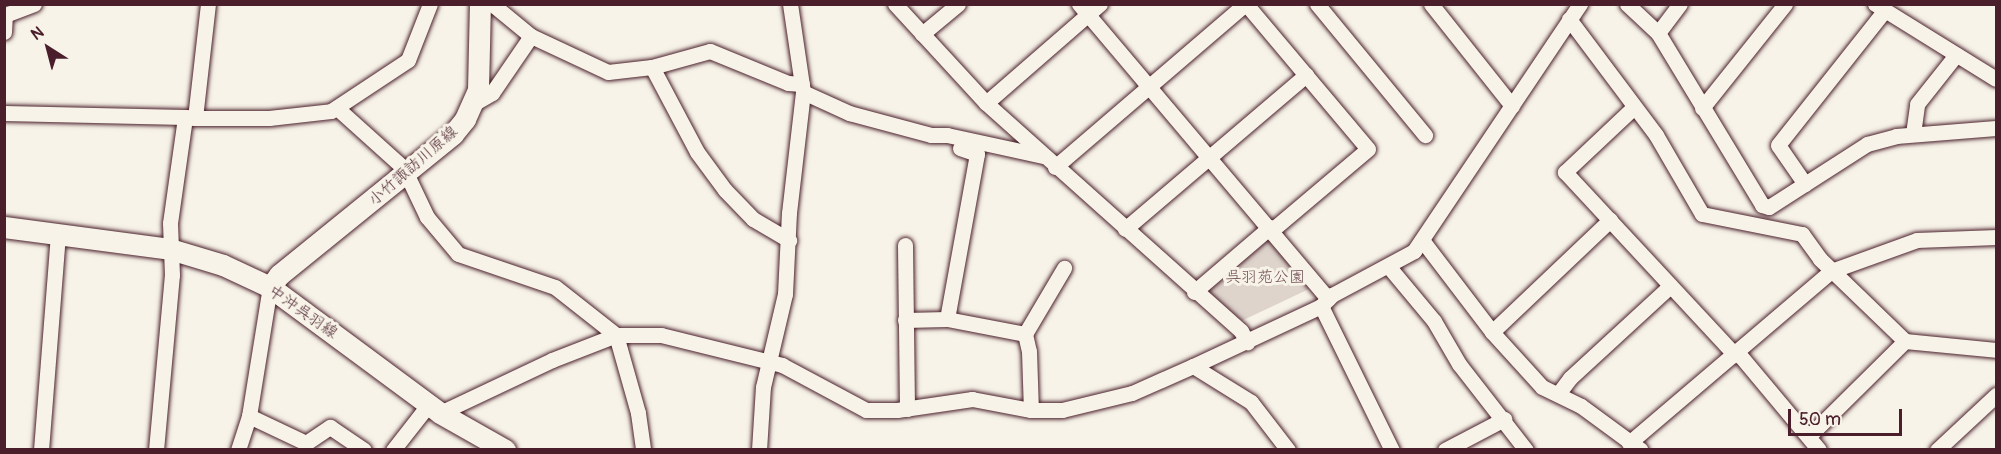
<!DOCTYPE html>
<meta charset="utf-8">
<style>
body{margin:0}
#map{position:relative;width:2001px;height:454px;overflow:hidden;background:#f7f3e8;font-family:Pangolin,"Klee One",sans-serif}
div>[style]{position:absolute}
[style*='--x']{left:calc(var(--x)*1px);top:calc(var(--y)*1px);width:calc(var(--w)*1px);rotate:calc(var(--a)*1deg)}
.green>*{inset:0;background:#ded4cc}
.roads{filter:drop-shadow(0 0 2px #4a1f2b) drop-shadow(0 0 2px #4a1f2b)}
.street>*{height:15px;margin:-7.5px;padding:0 7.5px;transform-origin:7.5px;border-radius:7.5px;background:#f7f3e8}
.secondary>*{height:21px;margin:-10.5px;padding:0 10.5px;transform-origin:10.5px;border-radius:10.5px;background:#f7f3e8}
span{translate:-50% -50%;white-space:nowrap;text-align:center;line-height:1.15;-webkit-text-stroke:6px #f7f3e8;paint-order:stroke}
.street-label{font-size:16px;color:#4a1f2b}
.park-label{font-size:16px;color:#6f4c53}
.frame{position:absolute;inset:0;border:6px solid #4a1f2b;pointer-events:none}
.north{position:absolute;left:18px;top:18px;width:60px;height:60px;-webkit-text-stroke:4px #f7f3e8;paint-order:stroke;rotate:324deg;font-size:16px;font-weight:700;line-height:24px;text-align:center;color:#4a1f2b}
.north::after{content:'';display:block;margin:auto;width:21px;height:27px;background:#4a1f2b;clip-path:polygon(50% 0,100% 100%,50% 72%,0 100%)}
.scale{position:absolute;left:1788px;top:409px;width:114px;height:27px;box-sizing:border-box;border:3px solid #4a1f2b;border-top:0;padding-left:8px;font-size:18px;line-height:21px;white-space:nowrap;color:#4a1f2b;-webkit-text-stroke:4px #f7f3e8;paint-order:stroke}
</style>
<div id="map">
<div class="green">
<i style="clip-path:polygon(1264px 240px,1272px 240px,1311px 288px,1237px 323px,1204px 291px)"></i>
</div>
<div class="roads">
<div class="street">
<i style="--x:492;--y:4;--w:50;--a:39.4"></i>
<i style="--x:531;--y:36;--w:85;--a:25.1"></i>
<i style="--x:608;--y:72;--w:44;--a:-6.5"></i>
<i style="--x:652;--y:67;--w:60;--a:-15.4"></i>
<i style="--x:710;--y:51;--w:84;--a:22.3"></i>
<i style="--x:788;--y:83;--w:14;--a:4"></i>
<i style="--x:895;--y:4;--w:134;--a:47.4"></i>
<i style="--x:986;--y:103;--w:342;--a:41.8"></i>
<i style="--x:1241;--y:331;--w:13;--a:61"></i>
<i style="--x:1079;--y:4;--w:386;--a:49.8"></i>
<i style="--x:1246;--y:4;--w:189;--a:49.9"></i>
<i style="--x:1368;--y:149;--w:126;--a:139.8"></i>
<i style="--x:1317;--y:4;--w:170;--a:50.5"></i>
<i style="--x:1431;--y:4;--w:130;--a:51.5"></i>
<i style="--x:1627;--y:4;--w:42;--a:43.1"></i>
<i style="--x:1658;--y:33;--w:201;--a:58.8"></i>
<i style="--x:1762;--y:205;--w:7;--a:16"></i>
<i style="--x:1769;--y:207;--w:117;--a:-32.7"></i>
<i style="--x:1867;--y:144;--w:30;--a:-15"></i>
<i style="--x:1896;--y:136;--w:100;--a:-4.6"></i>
<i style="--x:1875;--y:4;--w:142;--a:31.8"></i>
<i style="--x:1569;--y:19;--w:145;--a:53.1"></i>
<i style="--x:1656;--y:135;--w:91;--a:59.8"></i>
<i style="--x:1702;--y:214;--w:102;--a:11.3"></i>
<i style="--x:1802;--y:234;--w:31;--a:54"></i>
<i style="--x:1820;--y:259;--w:118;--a:44"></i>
<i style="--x:1905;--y:341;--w:91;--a:5.6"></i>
<i style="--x:4;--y:32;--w:17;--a:-87"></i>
<i style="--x:5;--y:15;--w:31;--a:-21"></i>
<i style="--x:1658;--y:33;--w:36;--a:-53"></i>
<i style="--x:922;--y:34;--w:47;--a:-39.8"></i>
<i style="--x:652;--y:67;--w:96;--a:62.1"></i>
<i style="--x:697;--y:152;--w:47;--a:53.6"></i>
<i style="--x:725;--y:190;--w:40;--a:46"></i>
<i style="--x:753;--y:219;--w:42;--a:30.3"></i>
<i style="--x:803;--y:92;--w:51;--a:24.5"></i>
<i style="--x:849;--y:113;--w:85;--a:15"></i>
<i style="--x:931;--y:135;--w:16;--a:0"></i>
<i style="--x:947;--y:135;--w:98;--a:12.3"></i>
<i style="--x:986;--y:103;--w:151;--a:-41"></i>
<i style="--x:473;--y:104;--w:22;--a:-30"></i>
<i style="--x:492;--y:93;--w:69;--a:-55.6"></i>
<i style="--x:1634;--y:107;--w:95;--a:136.7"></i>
<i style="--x:1565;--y:172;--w:250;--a:47.1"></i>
<i style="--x:337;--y:108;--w:96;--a:42"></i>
<i style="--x:1702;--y:108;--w:133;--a:-51.4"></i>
<i style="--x:4;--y:113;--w:181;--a:1.3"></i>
<i style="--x:195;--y:118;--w:74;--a:0"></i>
<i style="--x:269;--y:118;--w:62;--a:-6.4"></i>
<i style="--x:331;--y:111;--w:92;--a:-33.5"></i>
<i style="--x:408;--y:60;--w:60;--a:-68.6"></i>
<i style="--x:1913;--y:134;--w:30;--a:-82"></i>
<i style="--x:1917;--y:104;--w:63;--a:-51.5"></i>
<i style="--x:1055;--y:167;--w:250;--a:-40.6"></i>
<i style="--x:406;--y:173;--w:49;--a:64.5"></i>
<i style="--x:427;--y:217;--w:48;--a:50"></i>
<i style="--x:458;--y:254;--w:102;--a:18.8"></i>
<i style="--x:555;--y:287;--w:78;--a:38.2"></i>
<i style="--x:616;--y:335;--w:45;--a:0"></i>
<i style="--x:661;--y:335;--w:125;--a:13.9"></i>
<i style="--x:782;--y:365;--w:95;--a:28.2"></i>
<i style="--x:866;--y:410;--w:31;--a:0"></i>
<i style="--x:897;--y:410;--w:76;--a:-8.3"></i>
<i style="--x:972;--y:399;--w:60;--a:10.6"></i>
<i style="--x:1031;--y:410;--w:31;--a:0"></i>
<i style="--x:1062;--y:410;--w:72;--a:-13.7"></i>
<i style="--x:1132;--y:393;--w:67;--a:-23.9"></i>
<i style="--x:1193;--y:366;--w:141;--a:-25.1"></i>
<i style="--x:1321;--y:306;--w:16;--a:-45"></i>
<i style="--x:1332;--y:295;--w:93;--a:-28.2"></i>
<i style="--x:1414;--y:251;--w:298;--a:-56.1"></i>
<i style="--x:1805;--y:184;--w:47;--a:-124.7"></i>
<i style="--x:1778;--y:145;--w:172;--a:-51.6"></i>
<i style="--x:1125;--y:229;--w:238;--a:-40.4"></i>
<i style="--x:1422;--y:240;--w:116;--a:52.7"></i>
<i style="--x:1492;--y:332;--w:74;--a:47.7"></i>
<i style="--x:1542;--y:387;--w:43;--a:26"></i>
<i style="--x:1581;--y:406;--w:74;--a:36.3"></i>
<i style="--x:905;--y:245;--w:164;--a:89.3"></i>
<i style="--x:1389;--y:267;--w:70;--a:50.2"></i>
<i style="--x:1434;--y:321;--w:50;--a:59.8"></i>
<i style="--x:1459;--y:364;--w:109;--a:52.1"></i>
<i style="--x:1194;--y:292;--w:100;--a:-40.5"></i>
<i style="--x:1321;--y:306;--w:161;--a:63.8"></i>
<i style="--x:947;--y:319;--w:168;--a:-79.7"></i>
<i style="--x:977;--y:154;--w:18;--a:-161"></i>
<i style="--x:905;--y:320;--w:42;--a:-1.4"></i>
<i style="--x:947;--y:319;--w:79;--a:10.9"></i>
<i style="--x:1025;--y:334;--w:17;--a:77"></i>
<i style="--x:1029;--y:351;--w:59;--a:88.1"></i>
<i style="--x:1492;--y:332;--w:163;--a:-43.5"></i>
<i style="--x:1025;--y:334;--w:77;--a:-59.4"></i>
<i style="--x:1738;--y:353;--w:126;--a:50.1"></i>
<i style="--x:1193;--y:366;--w:68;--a:31.8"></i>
<i style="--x:1251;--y:402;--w:61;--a:52.4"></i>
<i style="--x:1558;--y:394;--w:20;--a:-53"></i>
<i style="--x:1570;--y:378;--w:136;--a:-42.6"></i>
<i style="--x:440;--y:413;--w:124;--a:-25.3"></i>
<i style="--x:552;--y:360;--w:69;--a:-21.3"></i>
<i style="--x:616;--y:335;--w:81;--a:74.2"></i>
<i style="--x:638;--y:413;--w:37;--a:82"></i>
<i style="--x:249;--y:416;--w:63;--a:25.3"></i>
<i style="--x:306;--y:443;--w:29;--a:-34"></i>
<i style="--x:330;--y:427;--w:41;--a:34.1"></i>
<i style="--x:1810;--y:435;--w:134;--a:-44.7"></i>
<i style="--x:1629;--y:443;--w:265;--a:-40.4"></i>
<i style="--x:1831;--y:271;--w:91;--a:-19.8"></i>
<i style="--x:1917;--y:240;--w:79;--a:-2.2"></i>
<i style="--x:41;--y:450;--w:218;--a:-85.5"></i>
<i style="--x:156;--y:450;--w:176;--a:-84.8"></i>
<i style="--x:172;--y:275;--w:52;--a:-92.2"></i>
<i style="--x:170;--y:223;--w:107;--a:-81.9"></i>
<i style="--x:185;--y:117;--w:10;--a:6"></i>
<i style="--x:195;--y:118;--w:115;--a:-83.5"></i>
<i style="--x:238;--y:450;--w:36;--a:-72"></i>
<i style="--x:249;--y:416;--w:131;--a:-80.8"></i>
<i style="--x:393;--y:450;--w:58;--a:-52"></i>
<i style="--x:759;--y:450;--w:63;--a:-86.4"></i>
<i style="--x:763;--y:387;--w:96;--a:-76.7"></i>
<i style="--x:785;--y:294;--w:81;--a:-87.2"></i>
<i style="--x:789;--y:213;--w:122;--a:-83.4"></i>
<i style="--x:803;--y:92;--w:89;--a:-98.4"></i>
<i style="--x:1445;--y:450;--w:67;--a:-27.7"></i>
<i style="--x:1937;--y:450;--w:81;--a:-43"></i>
</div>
<div class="secondary">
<i style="--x:4;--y:227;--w:167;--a:7.5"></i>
<i style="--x:170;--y:249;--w:55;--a:16.8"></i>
<i style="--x:223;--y:265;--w:52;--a:25.1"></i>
<i style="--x:270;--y:287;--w:212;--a:36.5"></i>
<i style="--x:440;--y:413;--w:75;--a:29.6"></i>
<i style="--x:270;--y:287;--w:15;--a:-53"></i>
<i style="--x:279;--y:275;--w:224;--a:-39"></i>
<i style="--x:453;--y:134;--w:19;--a:-51"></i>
<i style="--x:465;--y:119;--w:32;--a:-66"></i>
<i style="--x:478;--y:90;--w:86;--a:-88.7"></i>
</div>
</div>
<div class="street-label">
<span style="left:413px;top:166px;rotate:-41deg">小竹諏訪川原線</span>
<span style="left:303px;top:312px;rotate:35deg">中沖呉羽線</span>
</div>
<div class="park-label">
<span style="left:1265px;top:277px">呉羽苑公園</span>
</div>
<div class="frame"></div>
<div class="north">N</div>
<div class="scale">50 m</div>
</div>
